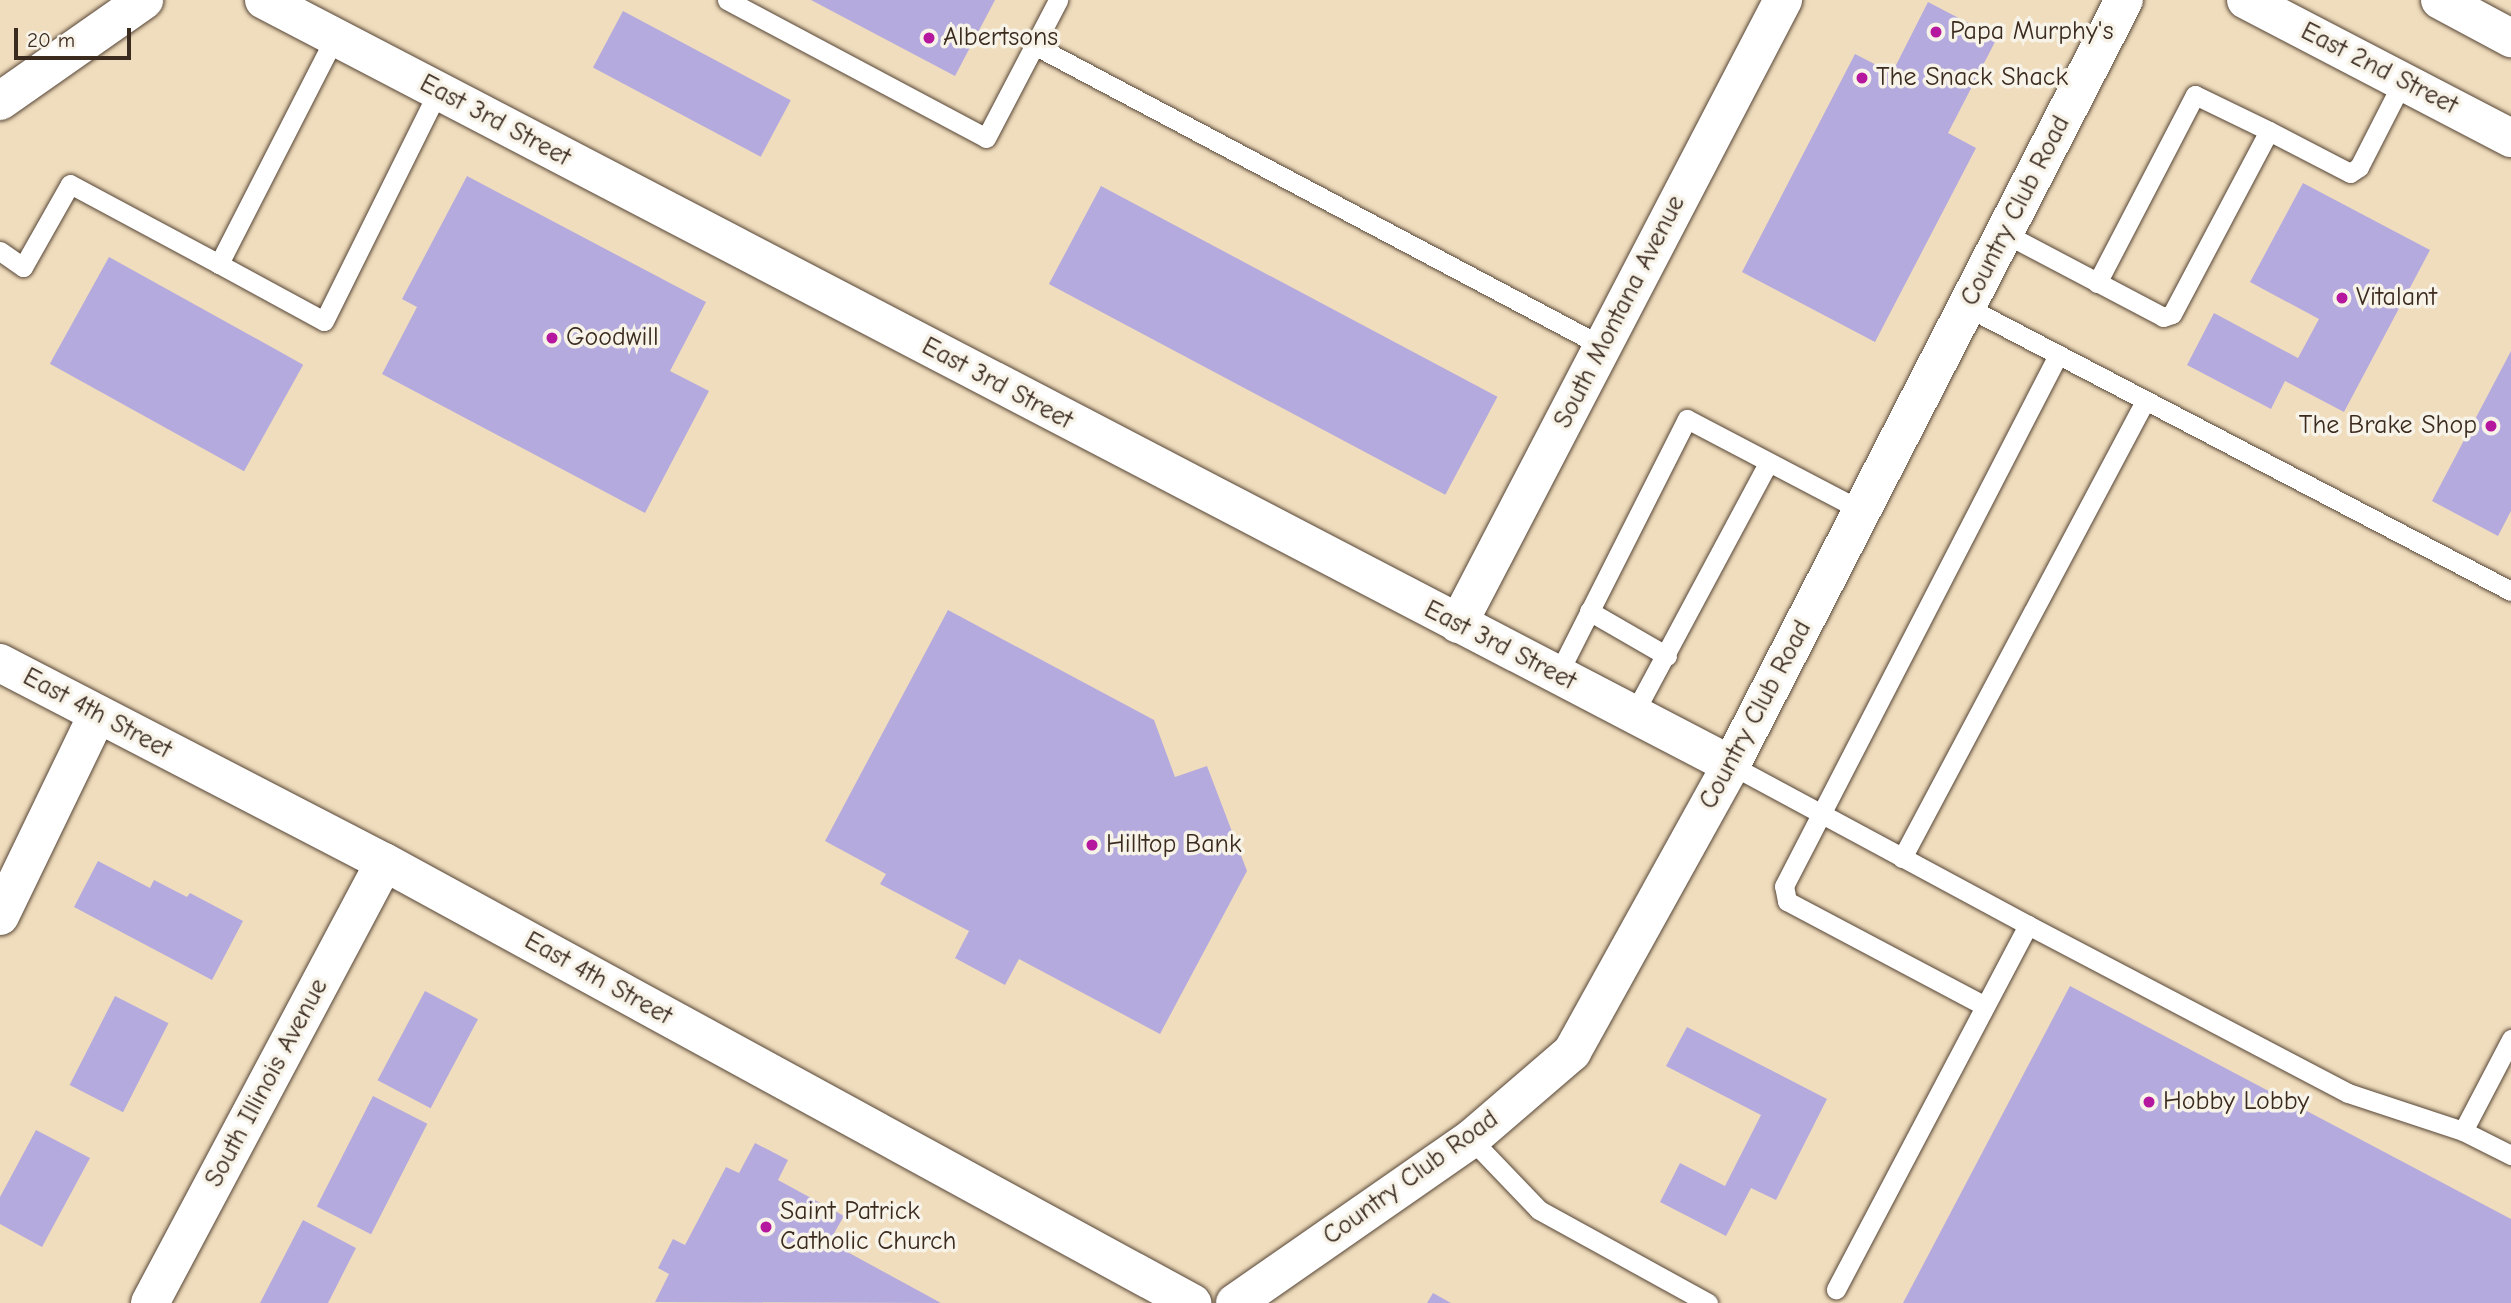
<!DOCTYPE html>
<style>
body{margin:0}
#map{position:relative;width:2511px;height:1303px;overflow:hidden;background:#f0ddbd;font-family:"Comic Neue",sans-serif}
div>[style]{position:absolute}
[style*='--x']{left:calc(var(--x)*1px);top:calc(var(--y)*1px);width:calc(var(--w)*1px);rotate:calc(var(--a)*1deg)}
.building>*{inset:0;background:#b5aade;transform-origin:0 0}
.roads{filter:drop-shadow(0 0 2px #564536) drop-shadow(0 0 2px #564536)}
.lane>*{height:19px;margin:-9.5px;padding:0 9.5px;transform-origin:9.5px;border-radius:9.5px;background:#fff}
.street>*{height:38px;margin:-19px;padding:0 19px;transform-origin:19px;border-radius:19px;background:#fff}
.secondary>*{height:38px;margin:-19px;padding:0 19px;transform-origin:19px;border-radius:19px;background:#fff}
.dots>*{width:19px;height:19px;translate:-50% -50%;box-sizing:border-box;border:4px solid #f7f3e8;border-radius:50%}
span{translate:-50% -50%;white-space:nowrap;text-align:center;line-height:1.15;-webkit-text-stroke:7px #f7f3e8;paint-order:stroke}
.poi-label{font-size:26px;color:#3b2a1e}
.left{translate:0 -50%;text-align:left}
.right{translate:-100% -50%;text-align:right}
.street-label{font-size:26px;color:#3b2a1e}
.scale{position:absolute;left:14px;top:28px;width:117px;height:32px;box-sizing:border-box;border:4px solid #3b2a1e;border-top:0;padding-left:9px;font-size:21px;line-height:24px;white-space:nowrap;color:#3b2a1e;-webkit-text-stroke:5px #f7f3e8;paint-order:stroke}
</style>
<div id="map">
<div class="building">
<i style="clip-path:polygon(811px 0,995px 0,955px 76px)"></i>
<i style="clip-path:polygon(1928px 2px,1997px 38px,1948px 133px,1976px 148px,1875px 342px,1742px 272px,1855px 54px,1892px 73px)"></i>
<i style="left:623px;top:11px;width:190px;height:64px;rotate:28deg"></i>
<i style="clip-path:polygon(467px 176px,706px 302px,670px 371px,709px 391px,645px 513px,382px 374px,417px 307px,402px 299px)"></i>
<i style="clip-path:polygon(2303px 183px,2430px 250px,2344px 412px,2285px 381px,2271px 409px,2187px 365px,2214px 313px,2298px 358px,2319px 319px,2250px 282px)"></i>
<i style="left:1101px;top:186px;width:449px;height:111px;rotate:28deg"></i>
<i style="left:109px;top:257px;width:222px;height:122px;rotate:29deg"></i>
<i style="clip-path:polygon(2511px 351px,2511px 511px,2498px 536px,2432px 501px)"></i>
<i style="clip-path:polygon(948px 610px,1154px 720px,1175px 777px,1207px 766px,1247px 871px,1160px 1034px,1019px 959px,1005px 985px,955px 958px,969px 931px,880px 884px,886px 874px,825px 841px)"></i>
<i style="clip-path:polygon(98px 861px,150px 888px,154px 880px,187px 897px,190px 893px,243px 921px,212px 980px,74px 907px)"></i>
<i style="clip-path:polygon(2070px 986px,2511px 1219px,2511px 1303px,1903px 1303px)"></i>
<i style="left:425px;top:991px;width:60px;height:101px;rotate:28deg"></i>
<i style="left:115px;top:996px;width:60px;height:100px;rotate:27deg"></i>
<i style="clip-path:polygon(1687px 1027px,1827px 1099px,1776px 1200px,1751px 1188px,1726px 1236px,1660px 1202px,1680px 1163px,1725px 1186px,1761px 1115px,1666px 1066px)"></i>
<i style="left:373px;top:1096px;width:61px;height:124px;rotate:27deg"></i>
<i style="clip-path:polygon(36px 1130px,90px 1158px,42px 1247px,0 1224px,0 1197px)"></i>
<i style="clip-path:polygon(755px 1143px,788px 1160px,778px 1180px,844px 1216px,829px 1242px,941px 1303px,655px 1302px,669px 1274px,658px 1268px,673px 1239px,685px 1245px,726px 1167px,739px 1173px)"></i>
<i style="clip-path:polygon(303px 1220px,356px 1248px,328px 1303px,260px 1303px)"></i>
<i style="clip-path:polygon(1433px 1293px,1451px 1303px,1427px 1303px)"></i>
</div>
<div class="roads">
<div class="lane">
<i style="--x:727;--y:0;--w:293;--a:28"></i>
<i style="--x:986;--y:138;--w:156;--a:-62.4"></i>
<i style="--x:335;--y:37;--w:255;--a:117.1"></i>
<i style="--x:219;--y:264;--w:119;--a:28.5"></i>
<i style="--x:324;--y:321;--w:257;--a:-63.6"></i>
<i style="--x:1034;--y:45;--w:643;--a:27.92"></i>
<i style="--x:2004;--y:233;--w:180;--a:27.8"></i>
<i style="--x:2163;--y:317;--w:9;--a:-18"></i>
<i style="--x:2172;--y:314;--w:207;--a:-62.1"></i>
<i style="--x:2269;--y:131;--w:91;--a:27.4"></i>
<i style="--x:2350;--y:173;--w:11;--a:-34"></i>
<i style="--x:2359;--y:167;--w:97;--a:-62.9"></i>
<i style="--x:0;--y:251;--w:28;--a:35"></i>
<i style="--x:23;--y:267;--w:95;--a:-60.5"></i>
<i style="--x:70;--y:184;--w:169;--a:28.2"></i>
<i style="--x:2097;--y:283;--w:212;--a:-62.5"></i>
<i style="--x:2195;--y:95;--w:82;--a:25.9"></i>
<i style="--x:1967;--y:307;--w:614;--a:27.57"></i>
<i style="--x:1589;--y:611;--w:90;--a:30"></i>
<i style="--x:1557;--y:676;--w:288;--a:-63.2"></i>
<i style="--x:1687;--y:419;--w:198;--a:27.7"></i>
<i style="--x:1633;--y:715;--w:286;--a:-61.8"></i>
<i style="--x:1731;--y:765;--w:337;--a:28.3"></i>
<i style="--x:2028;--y:925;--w:412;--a:117.8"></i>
<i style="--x:1902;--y:858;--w:518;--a:-62"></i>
<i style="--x:2028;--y:925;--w:361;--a:27.7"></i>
<i style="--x:2348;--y:1093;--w:121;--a:18.3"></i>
<i style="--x:2463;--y:1131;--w:104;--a:-62.4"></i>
<i style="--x:1985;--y:1006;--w:224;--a:-152.1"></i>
<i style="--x:1787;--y:901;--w:15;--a:-101"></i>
<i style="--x:1784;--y:886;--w:598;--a:-62.71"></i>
<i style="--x:2463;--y:1131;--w:54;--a:26.6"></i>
<i style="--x:1471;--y:1139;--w:98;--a:46.2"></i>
<i style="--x:1539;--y:1210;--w:193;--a:28.8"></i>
</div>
<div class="street">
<i style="--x:264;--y:0;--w:1654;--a:27.54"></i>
<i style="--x:2440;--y:0;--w:81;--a:28.2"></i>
<i style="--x:0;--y:101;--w:176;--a:-35"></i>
<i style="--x:1458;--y:624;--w:704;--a:-62.49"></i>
<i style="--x:0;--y:663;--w:433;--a:27.4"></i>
<i style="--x:384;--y:862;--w:921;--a:28.63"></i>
<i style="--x:0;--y:916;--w:223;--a:-64.2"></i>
<i style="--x:150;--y:1303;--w:499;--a:-62"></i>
<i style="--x:1235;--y:1303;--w:287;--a:-34.8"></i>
<i style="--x:1471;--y:1139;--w:133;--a:-40.7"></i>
<i style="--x:1572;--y:1052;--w:328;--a:-61"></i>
<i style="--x:1731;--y:765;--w:860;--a:-62.81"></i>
</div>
<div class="secondary">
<i style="--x:2246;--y:0;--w:299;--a:27.5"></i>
</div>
</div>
<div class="dots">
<i style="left:1936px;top:32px;background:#b5179e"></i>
<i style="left:929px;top:38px;background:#b5179e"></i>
<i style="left:1862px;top:78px;background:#b5179e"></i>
<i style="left:2342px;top:298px;background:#b5179e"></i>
<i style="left:552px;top:338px;background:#b5179e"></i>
<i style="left:2491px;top:426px;background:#b5179e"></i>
<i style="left:1092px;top:845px;background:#b5179e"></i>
<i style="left:2149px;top:1102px;background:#b5179e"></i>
<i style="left:766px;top:1227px;background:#b5179e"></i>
</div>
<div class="poi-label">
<span class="left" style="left:1950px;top:32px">Papa Murphy's</span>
<span class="left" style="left:943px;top:38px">Albertsons</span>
<span class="left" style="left:1876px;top:78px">The Snack Shack</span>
<span class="left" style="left:2356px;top:298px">Vitalant</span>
<span class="left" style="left:566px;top:338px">Goodwill</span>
<span class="right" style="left:2477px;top:426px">The Brake Shop</span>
<span class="left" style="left:1106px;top:845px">Hilltop Bank</span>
<span class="left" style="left:2163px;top:1102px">Hobby Lobby</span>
<span class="left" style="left:780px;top:1227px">Saint Patrick<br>Catholic Church</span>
</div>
<div class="street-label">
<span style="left:2379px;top:69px;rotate:27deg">East 2nd Street</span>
<span style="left:495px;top:121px;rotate:28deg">East 3rd Street</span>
<span style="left:2016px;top:211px;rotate:-63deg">Country Club Road</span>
<span style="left:1620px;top:312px;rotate:-63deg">South Montana Avenue</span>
<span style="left:997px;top:384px;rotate:28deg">East 3rd Street</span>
<span style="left:1500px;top:646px;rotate:27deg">East 3rd Street</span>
<span style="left:97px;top:714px;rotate:28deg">East 4th Street</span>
<span style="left:1756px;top:715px;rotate:-62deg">Country Club Road</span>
<span style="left:598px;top:979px;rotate:29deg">East 4th Street</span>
<span style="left:267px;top:1083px;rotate:-62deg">South Illinois Avenue</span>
<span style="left:1411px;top:1178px;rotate:-36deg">Country Club Road</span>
</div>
<div class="scale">20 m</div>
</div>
